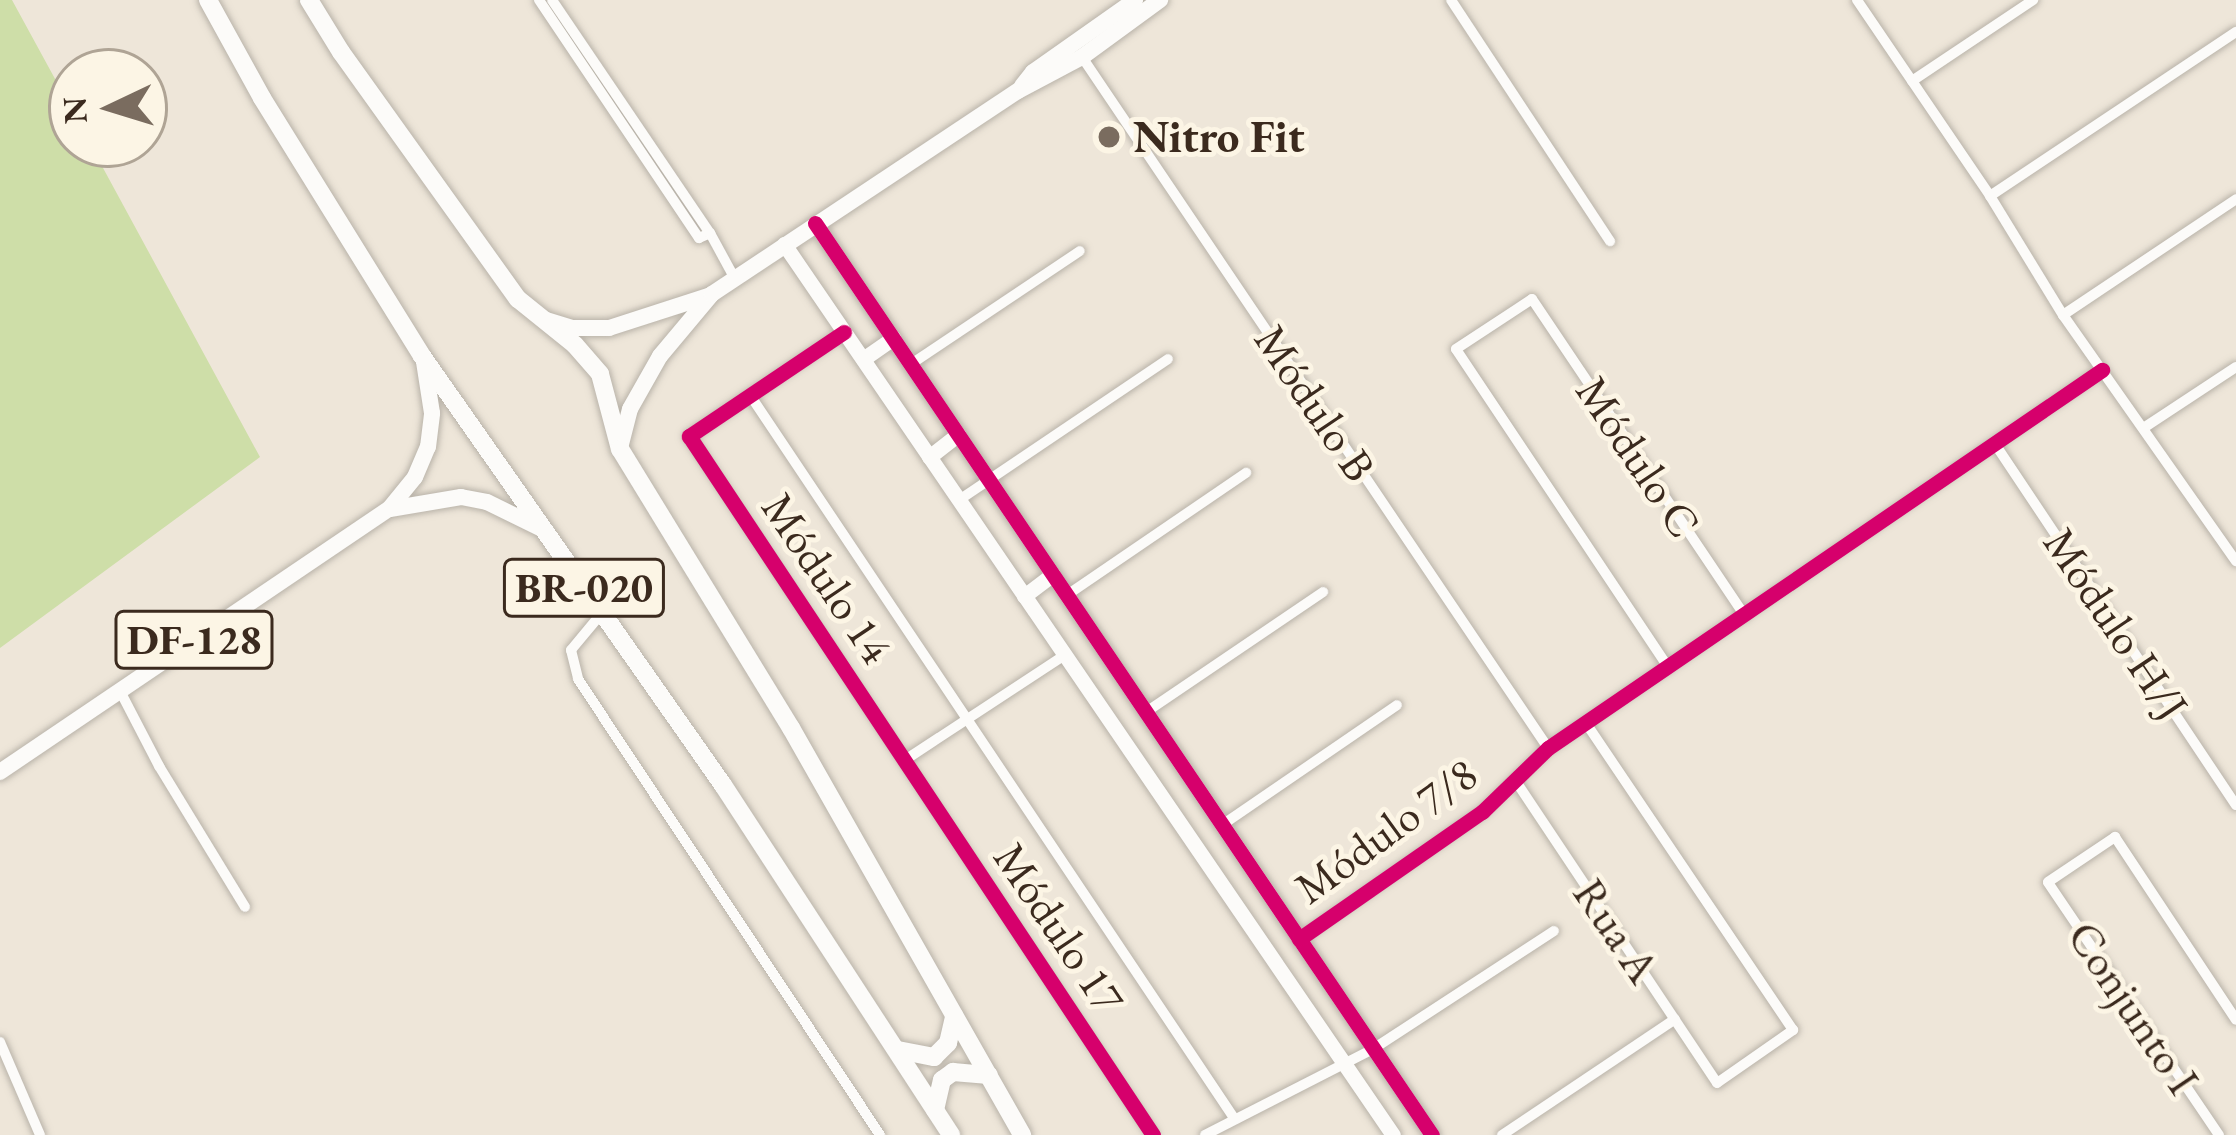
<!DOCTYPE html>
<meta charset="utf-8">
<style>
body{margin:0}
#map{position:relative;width:2236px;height:1135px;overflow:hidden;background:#eee6d9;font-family:"EB Garamond",serif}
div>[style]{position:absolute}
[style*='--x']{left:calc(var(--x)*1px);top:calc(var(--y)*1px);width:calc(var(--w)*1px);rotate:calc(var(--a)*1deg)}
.green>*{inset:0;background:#cedea8}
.roads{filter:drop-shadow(0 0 3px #b9b3a9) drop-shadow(0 0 3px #b9b3a9)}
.street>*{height:10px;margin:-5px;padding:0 5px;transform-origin:5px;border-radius:5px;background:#fcfbf9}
.secondary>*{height:15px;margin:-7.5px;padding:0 7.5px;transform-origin:7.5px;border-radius:7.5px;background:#fcfbf9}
.primary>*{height:16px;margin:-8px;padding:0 8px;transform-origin:8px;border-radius:8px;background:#fcfbf9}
.highway>*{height:18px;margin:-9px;padding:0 9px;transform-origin:9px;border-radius:9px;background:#fcfbf9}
.cycleway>*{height:15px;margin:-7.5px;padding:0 7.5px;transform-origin:7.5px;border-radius:7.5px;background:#d6006c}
.dots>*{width:33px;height:33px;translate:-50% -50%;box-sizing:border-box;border:6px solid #fcf5e5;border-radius:50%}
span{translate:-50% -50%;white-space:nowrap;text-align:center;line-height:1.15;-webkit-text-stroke:10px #fcf5e5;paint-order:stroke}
.shield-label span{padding:3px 9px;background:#fcf5e5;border:3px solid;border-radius:9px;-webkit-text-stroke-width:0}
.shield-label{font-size:42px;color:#3b2a1e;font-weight:700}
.poi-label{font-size:45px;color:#3b2a1e;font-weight:700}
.left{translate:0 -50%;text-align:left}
.street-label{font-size:45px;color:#3b2a1e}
.north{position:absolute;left:48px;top:48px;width:120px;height:120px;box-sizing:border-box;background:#fcf5e5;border:3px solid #afa495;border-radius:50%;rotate:266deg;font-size:33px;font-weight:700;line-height:48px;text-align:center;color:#3b2a1e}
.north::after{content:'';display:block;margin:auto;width:42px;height:54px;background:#7a6c5f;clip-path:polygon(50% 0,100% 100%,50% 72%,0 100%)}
</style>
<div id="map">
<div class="green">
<i style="clip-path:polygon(0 0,12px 0,72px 110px,72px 144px,90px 144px,260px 457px,0 648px)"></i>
</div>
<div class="roads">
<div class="street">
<i style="--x:539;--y:0;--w:287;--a:56.1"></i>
<i style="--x:699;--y:238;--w:12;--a:-24"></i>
<i style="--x:710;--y:233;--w:50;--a:61.4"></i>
<i style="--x:552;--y:0;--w:282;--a:55.9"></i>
<i style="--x:1451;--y:0;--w:289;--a:56.6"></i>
<i style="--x:1857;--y:0;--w:237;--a:55.8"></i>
<i style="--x:1990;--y:196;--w:140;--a:58.5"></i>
<i style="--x:2063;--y:315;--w:301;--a:54.9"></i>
<i style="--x:1082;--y:57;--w:833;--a:56"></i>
<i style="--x:1912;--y:81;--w:146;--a:-33.8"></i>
<i style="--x:1990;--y:196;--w:296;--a:-33.7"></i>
<i style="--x:2063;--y:315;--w:208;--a:-33.8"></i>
<i style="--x:844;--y:332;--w:187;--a:146.1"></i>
<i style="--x:689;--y:436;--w:839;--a:56.42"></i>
<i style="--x:911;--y:364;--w:203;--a:-33.8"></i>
<i style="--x:750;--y:395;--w:870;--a:56.2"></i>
<i style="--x:2145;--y:427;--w:109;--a:-33.4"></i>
<i style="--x:1995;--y:444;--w:434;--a:56.3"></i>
<i style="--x:959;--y:500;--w:252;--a:-34"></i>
<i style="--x:1067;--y:595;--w:217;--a:-34.3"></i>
<i style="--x:601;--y:614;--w:47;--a:129.8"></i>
<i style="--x:571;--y:650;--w:30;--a:76"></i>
<i style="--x:578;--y:679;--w:547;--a:56.48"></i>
<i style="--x:1668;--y:667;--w:382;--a:-123.7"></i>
<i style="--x:1456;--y:349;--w:91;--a:-33.3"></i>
<i style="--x:1532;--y:299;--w:381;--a:56.1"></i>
<i style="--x:120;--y:691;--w:85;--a:62.5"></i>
<i style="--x:159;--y:766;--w:165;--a:58.6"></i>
<i style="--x:1146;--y:712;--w:214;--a:-34.1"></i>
<i style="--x:905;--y:760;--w:191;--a:-33.3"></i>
<i style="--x:1515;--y:780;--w:364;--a:56.3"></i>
<i style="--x:1717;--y:1083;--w:93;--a:-34.9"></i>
<i style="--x:1793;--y:1030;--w:370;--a:-124"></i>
<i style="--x:1222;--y:825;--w:212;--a:-34.4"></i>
<i style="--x:1299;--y:939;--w:223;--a:-34.8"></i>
<i style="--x:1482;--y:812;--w:92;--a:-44.1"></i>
<i style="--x:1548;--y:748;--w:671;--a:-34.31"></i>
<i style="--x:0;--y:1042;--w:101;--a:66.7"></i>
<i style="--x:1205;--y:1135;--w:189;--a:-27.1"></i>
<i style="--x:1373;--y:1049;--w:216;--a:-33.1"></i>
<i style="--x:1502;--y:1135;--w:208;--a:-33.8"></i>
<i style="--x:2219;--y:1135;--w:305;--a:-124.1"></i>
<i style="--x:2048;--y:882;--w:81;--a:-33.9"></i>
<i style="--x:2115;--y:837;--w:219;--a:56.5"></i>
</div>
<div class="secondary">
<i style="--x:815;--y:223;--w:1101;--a:55.92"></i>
<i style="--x:784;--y:244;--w:1079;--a:55.65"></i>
<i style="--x:863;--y:359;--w:37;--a:-35"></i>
<i style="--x:929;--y:457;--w:37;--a:-38"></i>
<i style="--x:1024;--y:596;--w:36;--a:-37"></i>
</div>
<div class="primary">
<i style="--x:1022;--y:86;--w:18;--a:-52"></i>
<i style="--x:1033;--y:72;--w:125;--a:-35.2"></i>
<i style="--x:546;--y:320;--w:28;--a:17"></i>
<i style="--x:573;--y:328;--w:36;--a:0"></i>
<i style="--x:609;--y:328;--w:107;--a:-17.9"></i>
<i style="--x:620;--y:448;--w:40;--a:-75.6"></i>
<i style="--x:630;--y:409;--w:61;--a:-60.5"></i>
<i style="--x:660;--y:356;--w:81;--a:-50"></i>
<i style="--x:712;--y:294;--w:367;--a:-33.6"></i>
<i style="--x:1018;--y:91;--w:72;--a:-28"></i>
<i style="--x:1082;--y:57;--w:97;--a:-36.2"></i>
<i style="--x:390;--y:509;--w:72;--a:-9.6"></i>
<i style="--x:461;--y:497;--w:26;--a:11"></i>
<i style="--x:487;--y:502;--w:66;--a:26.2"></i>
<i style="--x:0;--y:772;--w:470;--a:-34.1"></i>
<i style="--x:389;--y:509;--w:41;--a:-50.9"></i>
<i style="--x:415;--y:477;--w:33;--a:-67"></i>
<i style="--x:428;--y:447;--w:34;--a:-83"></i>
<i style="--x:432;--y:413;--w:52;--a:-98.9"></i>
</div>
<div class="highway">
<i style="--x:208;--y:0;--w:112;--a:61.1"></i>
<i style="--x:262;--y:98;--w:304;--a:58.2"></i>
<i style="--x:422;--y:356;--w:524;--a:54.95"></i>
<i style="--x:723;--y:785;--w:418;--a:56.9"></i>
<i style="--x:309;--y:0;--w:61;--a:58.4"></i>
<i style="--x:341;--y:52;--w:304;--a:54.4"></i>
<i style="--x:518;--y:299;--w:73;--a:38.9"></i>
<i style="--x:575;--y:345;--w:38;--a:49"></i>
<i style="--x:600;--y:374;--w:78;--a:75.1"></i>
<i style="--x:620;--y:449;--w:327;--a:58.5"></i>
<i style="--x:791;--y:728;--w:468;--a:60.4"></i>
<i style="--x:898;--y:1050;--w:37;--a:11"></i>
<i style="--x:934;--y:1057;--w:20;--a:-45"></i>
<i style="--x:948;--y:1043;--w:28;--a:-77"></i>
<i style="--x:935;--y:1110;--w:31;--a:-77"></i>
<i style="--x:942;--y:1080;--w:14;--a:-36"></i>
<i style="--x:953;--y:1072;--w:36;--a:5"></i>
</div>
</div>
<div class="cycleway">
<i style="--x:815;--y:223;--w:1101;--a:55.92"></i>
<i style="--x:844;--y:332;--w:187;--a:146.1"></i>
<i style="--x:689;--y:436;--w:839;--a:56.42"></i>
<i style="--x:1299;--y:939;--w:223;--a:-34.8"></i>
<i style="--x:1482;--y:812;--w:92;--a:-44.1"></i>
<i style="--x:1548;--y:748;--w:671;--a:-34.31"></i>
</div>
<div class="dots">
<i style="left:1109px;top:137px;background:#7a6c5f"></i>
</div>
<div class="shield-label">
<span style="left:584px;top:588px">BR-020</span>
<span style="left:194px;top:640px">DF-128</span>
</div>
<div class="poi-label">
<span class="left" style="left:1133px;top:137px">Nitro Fit</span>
</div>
<div class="street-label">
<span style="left:1315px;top:403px;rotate:56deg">Módulo B</span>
<span style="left:1638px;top:457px;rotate:56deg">Módulo C</span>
<span style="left:827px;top:578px;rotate:56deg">Módulo 14</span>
<span style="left:2116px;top:624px;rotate:56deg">Módulo H/J</span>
<span style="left:1386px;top:831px;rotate:-36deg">Módulo 7/8</span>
<span style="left:1059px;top:928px;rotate:56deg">Módulo 17</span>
<span style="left:1616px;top:931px;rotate:56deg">Rua A</span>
<span style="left:2133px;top:1008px;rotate:56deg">Conjunto I</span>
</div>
<div class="north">N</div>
</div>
